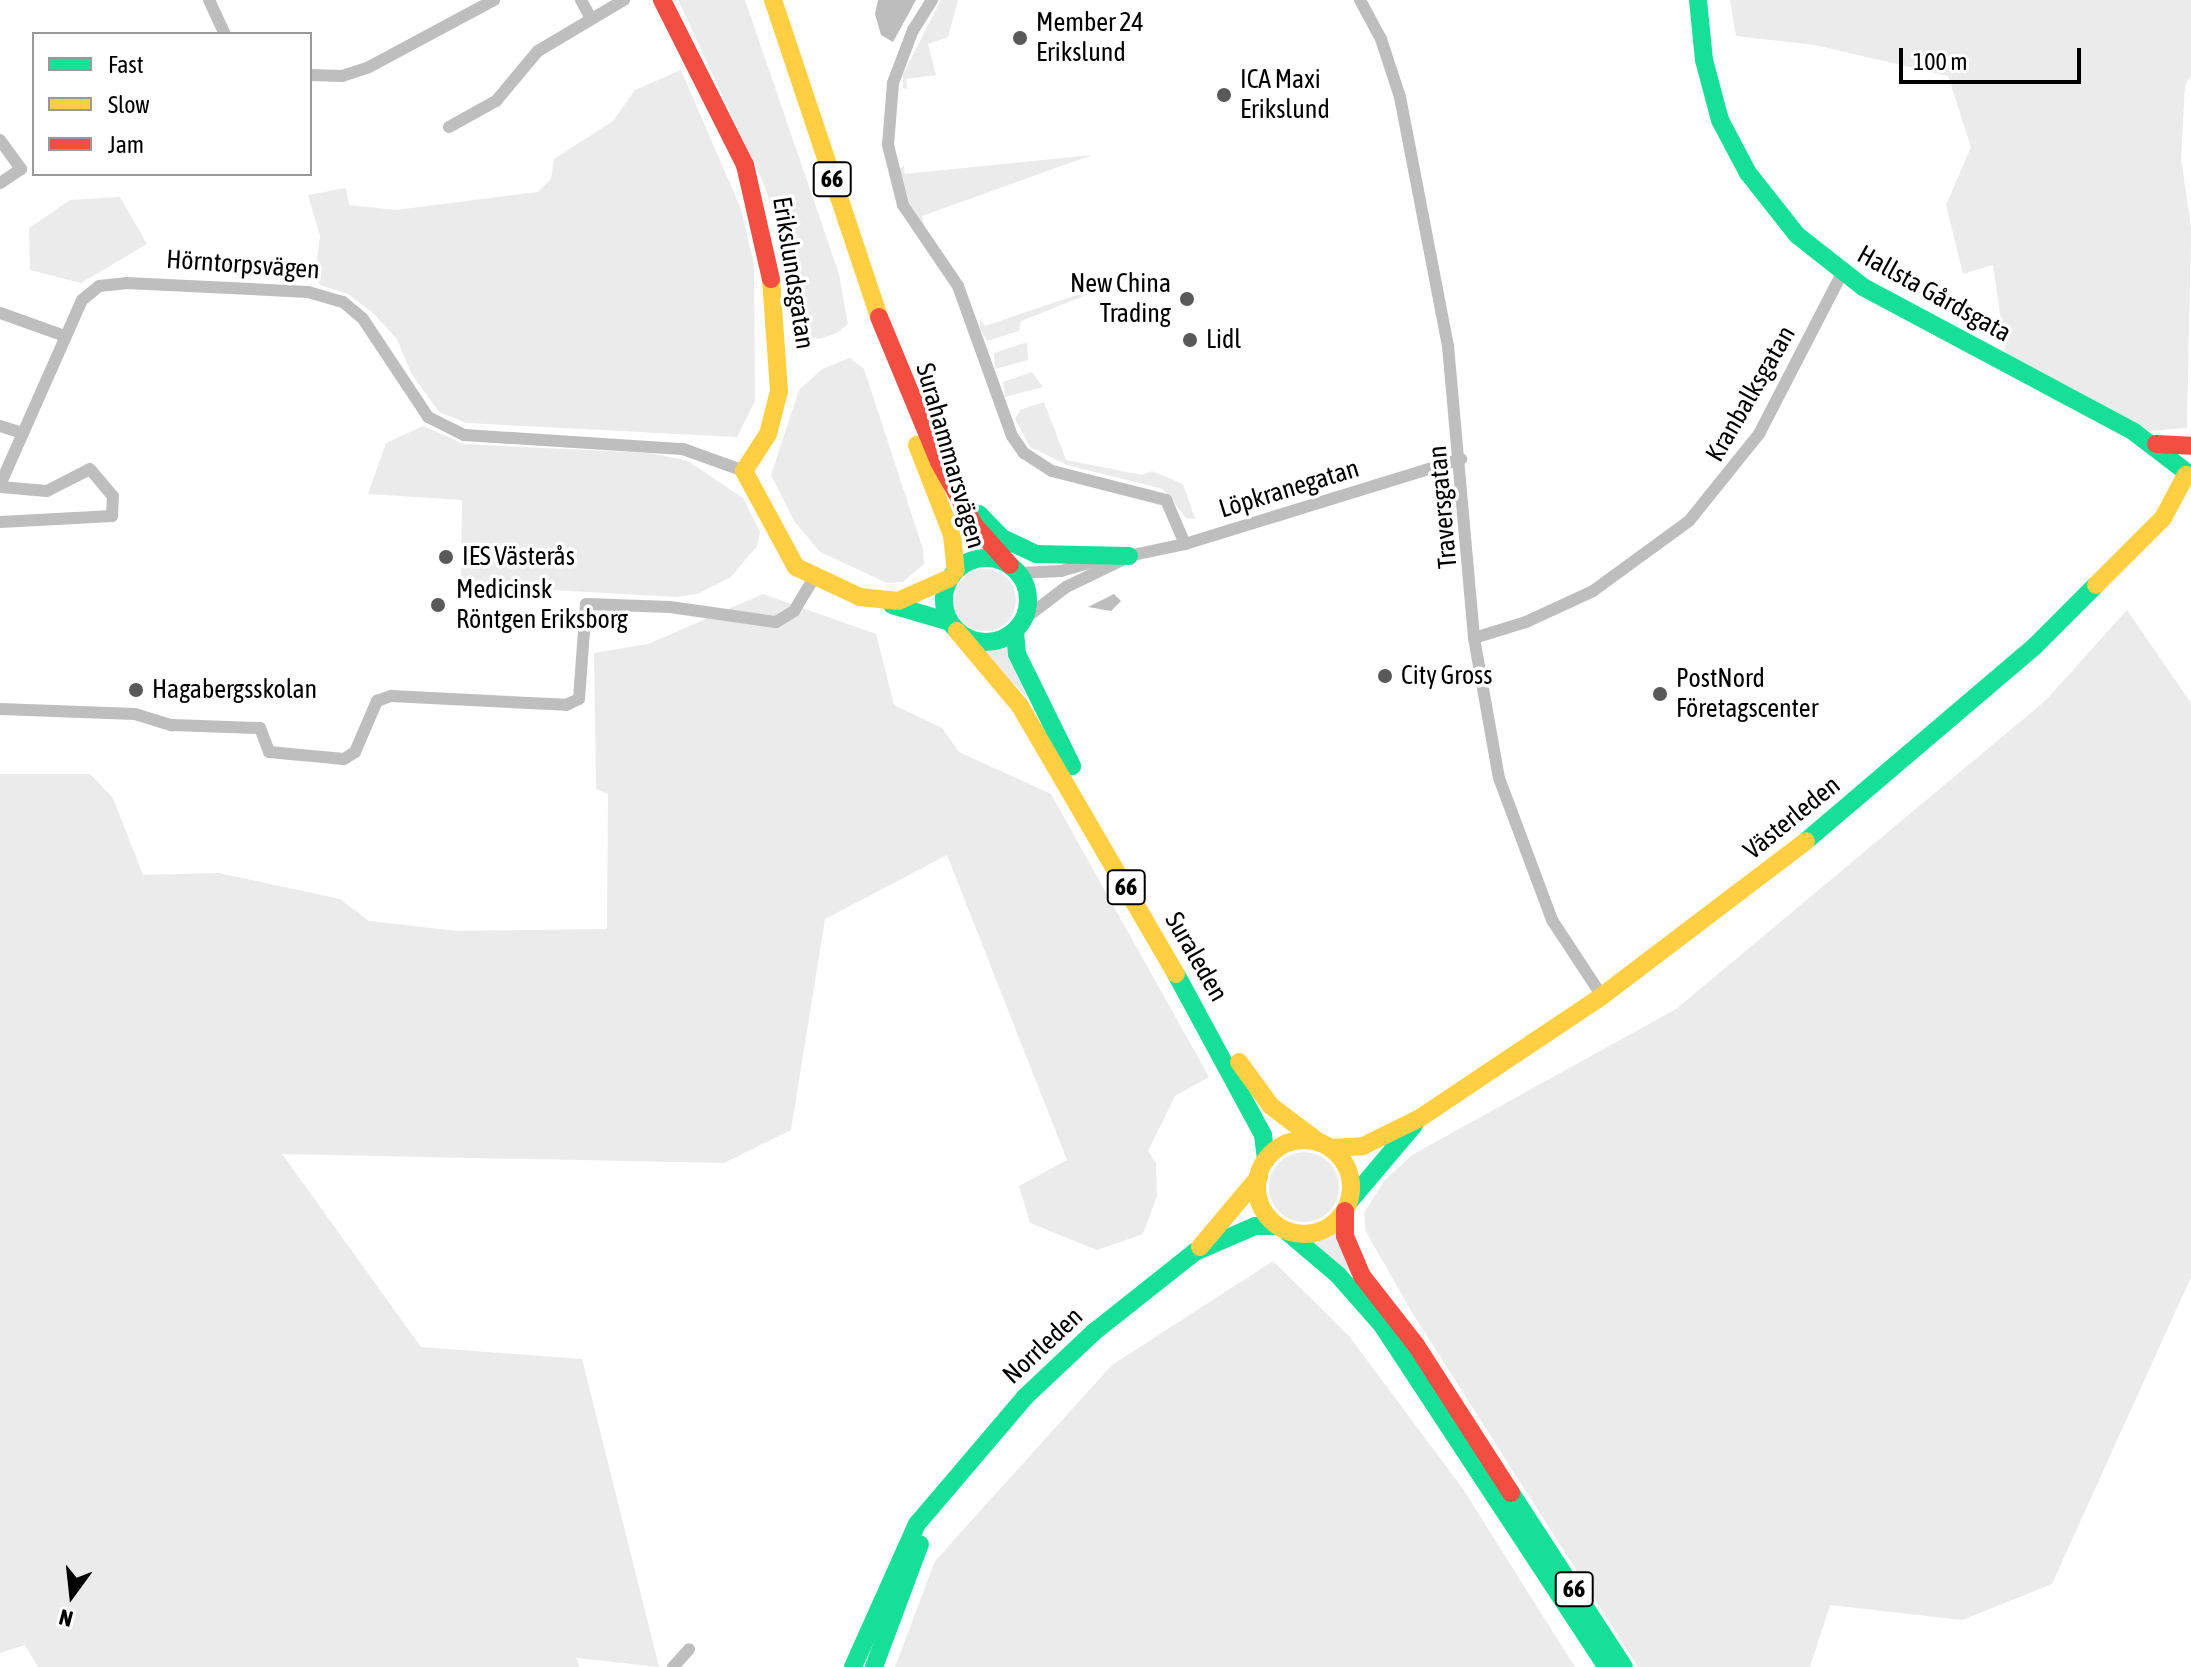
<!DOCTYPE html>
<meta charset="utf-8">
<style>
body{margin:0}
#map{position:relative;width:2191px;height:1667px;overflow:hidden;background:#fff;font-family:"Asap Condensed",sans-serif}
div>[style]{position:absolute}
[style*='--x']{left:calc(var(--x)*1px);top:calc(var(--y)*1px);width:calc(var(--w)*1px);rotate:calc(var(--a)*1deg)}
.green>*{inset:0;background:#ebebeb}
.round{border-radius:50%}
.water>*{inset:0;background:#bdbdbd}
.street>*{height:12px;margin:-6px;padding:0 6px;transform-origin:6px;border-radius:6px;background:#bebebe}
.fast>*{height:18px;margin:-9px;padding:0 9px;transform-origin:9px;border-radius:9px;background:#16e098}
.fast>.ring{margin:-9px;padding:0;box-sizing:content-box;background:none;border:18px solid #16e098;border-radius:50%}
.slow>*{height:18px;margin:-9px;padding:0 9px;transform-origin:9px;border-radius:9px;background:#ffcf43}
.slow>.ring{margin:-9px;padding:0;box-sizing:content-box;background:none;border:18px solid #ffcf43;border-radius:50%}
.jam>*{height:18px;margin:-9px;padding:0 9px;transform-origin:9px;border-radius:9px;background:#f24e42}
.dots>*{width:22px;height:22px;translate:-50% -50%;box-sizing:border-box;border:4px solid #fff;border-radius:50%}
span{translate:-50% -50%;white-space:nowrap;text-align:center;line-height:1.15;-webkit-text-stroke:7px #fff;paint-order:stroke}
.shield-label span{padding:2px 6px;background:#fff;border:2px solid;border-radius:6px;-webkit-text-stroke-width:0}
.shield-label{font-size:24px;color:#000;font-weight:700}
.poi-label{font-size:26px;color:#000}
.left{translate:0 -50%;text-align:left}
.right{translate:-100% -50%;text-align:right}
.street-label{font-size:26px;color:#000}
.legend{position:absolute;left:32px;top:32px;width:280px;height:144px;box-sizing:border-box;background:#fff;border:2px solid #999;margin:0;padding:10px 14px;list-style:none;font-size:24px;color:#000}
.legend li{display:flex;align-items:center;gap:16px;height:40px}
.legend b{width:40px;border:2px solid #999}
.north{position:absolute;left:32px;top:1555px;width:80px;height:80px;-webkit-text-stroke:6px #fff;paint-order:stroke;rotate:195deg;font-size:22px;font-weight:700;line-height:32px;text-align:center;color:#000}
.north::after{content:'';display:block;margin:auto;width:28px;height:36px;background:#000;clip-path:polygon(50% 0,100% 100%,50% 72%,0 100%)}
.scale{position:absolute;left:1899px;top:48px;width:182px;height:36px;box-sizing:border-box;border:4px solid #000;border-top:0;padding-left:10px;font-size:24px;line-height:28px;white-space:nowrap;color:#000;-webkit-text-stroke:6px #fff;paint-order:stroke}
</style>
<div id="map">
<div class="green">
<i style="clip-path:polygon(678px 0,745px 0,839px 274px,848px 324px,837px 333px,819px 339px,798px 336px,790px 326px,779px 234px,764px 184px)"></i>
<i style="clip-path:polygon(941px 0,958px 0,948px 37px,928px 44px,936px 75px,906px 79px,907px 89px,903px 88px,903px 74px)"></i>
<i style="clip-path:polygon(1730px 0,2191px 0,2191px 75px,2185px 86px,2181px 158px,2191px 227px,2187px 428px,2150px 431px,2006px 354px,1993px 265px,1963px 274px,1946px 205px,1971px 147px,1948px 76px,1815px 45px,1736px 36px)"></i>
<i style="clip-path:polygon(681px 70px,741px 209px,754px 265px,755px 401px,737px 437px,467px 423px,439px 412px,411px 373px,397px 339px,374px 314px,348px 294px,320px 285px,315px 275px,320px 236px,308px 195px,346px 188px,349px 205px,396px 210px,538px 192px,551px 179px,554px 159px,613px 121px,635px 90px)"></i>
<i style="clip-path:polygon(1092px 155px,922px 216px,924px 225px,907px 199px,899px 169px,904px 166px,905px 174px)"></i>
<i style="clip-path:polygon(120px 197px,147px 244px,81px 283px,30px 270px,29px 228px,70px 200px)"></i>
<i style="clip-path:polygon(1139px 274px,1021px 321px,1019px 331px,987px 341px,980px 329px,980px 319px,985px 326px)"></i>
<i style="clip-path:polygon(1027px 342px,1028px 360px,995px 369px,994px 353px)"></i>
<i style="clip-path:polygon(850px 358px,864px 369px,923px 549px,924px 564px,903px 582px,887px 583px,820px 552px,794px 521px,771px 475px,799px 390px,822px 369px)"></i>
<i style="clip-path:polygon(1032px 372px,1043px 387px,1005px 397px,1003px 382px)"></i>
<i style="clip-path:polygon(1044px 402px,1066px 460px,1142px 475px,1152px 471px,1183px 484px,1195px 519px,1186px 518px,1163px 489px,1067px 465px,1030px 447px,1015px 419px,1020px 410px)"></i>
<i style="clip-path:polygon(423px 426px,464px 444px,650px 453px,688px 461px,743px 498px,760px 532px,757px 546px,731px 577px,697px 594px,676px 597px,461px 585px,462px 500px,368px 494px,386px 443px)"></i>
<i class="round" style="left:954px;top:569px;width:62px;height:62px"></i>
<i style="clip-path:polygon(763px 594px,876px 634px,894px 705px,942px 728px,959px 752px,1051px 794px,1209px 1077px,1175px 1096px,1148px 1151px,1156px 1163px,1157px 1196px,1143px 1234px,1097px 1250px,1030px 1223px,1019px 1186px,1067px 1160px,947px 855px,825px 919px,791px 1130px,724px 1163px,282px 1154px,421px 1347px,582px 1359px,659px 1667px,577px 1658px,579px 1667px,38px 1667px,25px 1645px,0 1653px,0 774px,90px 774px,113px 798px,143px 875px,219px 873px,340px 899px,369px 921px,457px 931px,607px 929px,608px 794px,596px 789px,594px 653px,648px 644px)"></i>
<i style="clip-path:polygon(2127px 610px,2191px 703px,2191px 1277px,2052px 1584px,1962px 1620px,1830px 1605px,1810px 1667px,1638px 1667px,1413px 1314px,1366px 1232px,1364px 1213px,1384px 1181px,1412px 1155px,1676px 1009px,2045px 701px)"></i>
<i style="clip-path:polygon(1007px 645px,1025px 693px,1025px 695px,977px 649px)"></i>
<i class="round" style="left:1269px;top:1152px;width:70px;height:70px"></i>
<i style="clip-path:polygon(1336px 1232px,1351px 1272px,1349px 1273px,1312px 1241px)"></i>
<i style="clip-path:polygon(1273px 1261px,1349px 1336px,1463px 1489px,1575px 1667px,895px 1667px,935px 1561px,1112px 1365px)"></i>
</div>
<div class="water">
<i style="clip-path:polygon(878px 0,916px 0,893px 42px,881px 35px,875px 14px)"></i>
<i style="clip-path:polygon(1114px 594px,1121px 601px,1111px 611px,1088px 607px)"></i>
</div>
<div class="street">
<i style="--x:209;--y:0;--w:38;--a:65"></i>
<i style="--x:581;--y:0;--w:21;--a:62"></i>
<i style="--x:932;--y:0;--w:36;--a:122"></i>
<i style="--x:913;--y:30;--w:57;--a:110.7"></i>
<i style="--x:893;--y:83;--w:62;--a:94.6"></i>
<i style="--x:888;--y:145;--w:62;--a:76"></i>
<i style="--x:903;--y:205;--w:98;--a:55.8"></i>
<i style="--x:958;--y:286;--w:159;--a:70.2"></i>
<i style="--x:1012;--y:436;--w:21;--a:55"></i>
<i style="--x:1024;--y:453;--w:33;--a:33"></i>
<i style="--x:1052;--y:471;--w:118;--a:14.3"></i>
<i style="--x:1166;--y:500;--w:48;--a:66.6"></i>
<i style="--x:1360;--y:0;--w:44;--a:61.7"></i>
<i style="--x:1381;--y:39;--w:61;--a:71.9"></i>
<i style="--x:1400;--y:97;--w:254;--a:79.1"></i>
<i style="--x:1448;--y:346;--w:293;--a:84.9"></i>
<i style="--x:1474;--y:638;--w:142;--a:79.9"></i>
<i style="--x:1499;--y:778;--w:152;--a:69.5"></i>
<i style="--x:1552;--y:920;--w:91;--a:56.7"></i>
<i style="--x:310;--y:75;--w:32;--a:2"></i>
<i style="--x:342;--y:76;--w:28;--a:-18"></i>
<i style="--x:369;--y:67;--w:142;--a:-28.2"></i>
<i style="--x:449;--y:127;--w:54;--a:-29"></i>
<i style="--x:496;--y:101;--w:65;--a:-50"></i>
<i style="--x:538;--y:51;--w:100;--a:-30.7"></i>
<i style="--x:0;--y:140;--w:36;--a:54"></i>
<i style="--x:21;--y:169;--w:25;--a:146"></i>
<i style="--x:0;--y:313;--w:69;--a:19.5"></i>
<i style="--x:0;--y:426;--w:21;--a:17"></i>
<i style="--x:0;--y:485;--w:202;--a:-66.1"></i>
<i style="--x:82;--y:300;--w:22;--a:-39"></i>
<i style="--x:99;--y:286;--w:27;--a:-6"></i>
<i style="--x:126;--y:283;--w:182;--a:2.8"></i>
<i style="--x:308;--y:292;--w:36;--a:16"></i>
<i style="--x:343;--y:302;--w:26;--a:40"></i>
<i style="--x:363;--y:319;--w:118;--a:56.4"></i>
<i style="--x:428;--y:417;--w:40;--a:26.6"></i>
<i style="--x:464;--y:435;--w:219;--a:3.7"></i>
<i style="--x:683;--y:449;--w:65;--a:19.8"></i>
<i style="--x:0;--y:487;--w:47;--a:4.9"></i>
<i style="--x:47;--y:491;--w:48;--a:-27.1"></i>
<i style="--x:90;--y:469;--w:35;--a:50"></i>
<i style="--x:113;--y:496;--w:20;--a:93"></i>
<i style="--x:112;--y:516;--w:112;--a:176.9"></i>
<i style="--x:1123;--y:557;--w:63;--a:-11.8"></i>
<i style="--x:1185;--y:544;--w:289;--a:-17.1"></i>
<i style="--x:1018;--y:573;--w:43;--a:-2.7"></i>
<i style="--x:1061;--y:571;--w:37;--a:-16"></i>
<i style="--x:1023;--y:620;--w:54;--a:-37.5"></i>
<i style="--x:1066;--y:587;--w:62;--a:-25.7"></i>
<i style="--x:1474;--y:638;--w:54;--a:-17.1"></i>
<i style="--x:1526;--y:622;--w:74;--a:-24.8"></i>
<i style="--x:1593;--y:591;--w:119;--a:-36.1"></i>
<i style="--x:1689;--y:521;--w:112;--a:-51.2"></i>
<i style="--x:1759;--y:434;--w:181;--a:-62.7"></i>
<i style="--x:0;--y:709;--w:135;--a:2.1"></i>
<i style="--x:135;--y:714;--w:39;--a:17"></i>
<i style="--x:172;--y:725;--w:88;--a:2"></i>
<i style="--x:260;--y:728;--w:26;--a:69"></i>
<i style="--x:269;--y:752;--w:75;--a:5.3"></i>
<i style="--x:344;--y:759;--w:13;--a:-32"></i>
<i style="--x:355;--y:752;--w:56;--a:-66.7"></i>
<i style="--x:377;--y:701;--w:15;--a:-20"></i>
<i style="--x:391;--y:696;--w:175;--a:2.9"></i>
<i style="--x:566;--y:705;--w:14;--a:-25"></i>
<i style="--x:579;--y:699;--w:95;--a:-85.8"></i>
<i style="--x:586;--y:604;--w:84;--a:2"></i>
<i style="--x:670;--y:607;--w:107;--a:8.1"></i>
<i style="--x:776;--y:622;--w:21;--a:-31"></i>
<i style="--x:794;--y:611;--w:39;--a:-59"></i>
<i style="--x:673;--y:1667;--w:24;--a:-48"></i>
</div>
<div class="fast">
<i style="--x:1698;--y:0;--w:60;--a:84.3"></i>
<i style="--x:1704;--y:60;--w:62;--a:75.1"></i>
<i style="--x:1720;--y:120;--w:60;--a:62.2"></i>
<i style="--x:1748;--y:173;--w:79;--a:51.7"></i>
<i style="--x:1797;--y:235;--w:84;--a:38.2"></i>
<i style="--x:1863;--y:287;--w:307;--a:28.1"></i>
<i style="--x:2134;--y:432;--w:64;--a:37.4"></i>
<i style="--x:979;--y:514;--w:33;--a:46"></i>
<i style="--x:1002;--y:538;--w:38;--a:25"></i>
<i style="--x:1036;--y:554;--w:93;--a:1.2"></i>
<i class="ring" style="left:944px;top:558px;width:66px;height:66px"></i>
<i style="--x:892;--y:605;--w:60;--a:16.3"></i>
<i style="--x:1015;--y:631;--w:23;--a:85"></i>
<i style="--x:1017;--y:654;--w:125;--a:63.8"></i>
<i style="--x:1806;--y:841;--w:301;--a:-40.4"></i>
<i style="--x:2035;--y:646;--w:86;--a:-45"></i>
<i style="--x:1176;--y:974;--w:183;--a:61.6"></i>
<i style="--x:1263;--y:1135;--w:25;--a:83"></i>
<i style="--x:1349;--y:1202;--w:101;--a:-49.8"></i>
<i style="--x:1286;--y:1231;--w:68;--a:40.2"></i>
<i style="--x:1338;--y:1275;--w:67;--a:48.7"></i>
<i style="--x:1382;--y:1325;--w:409;--a:56.7"></i>
<i style="--x:1511;--y:1493;--w:207;--a:57"></i>
<i style="--x:853;--y:1667;--w:157;--a:-65.9"></i>
<i style="--x:917;--y:1524;--w:167;--a:-49.6"></i>
<i style="--x:1025;--y:1397;--w:95;--a:-43.3"></i>
<i style="--x:1094;--y:1332;--w:129;--a:-38.4"></i>
<i style="--x:1195;--y:1252;--w:65;--a:-23.4"></i>
<i style="--x:1255;--y:1226;--w:22;--a:0"></i>
<i style="--x:874;--y:1667;--w:131;--a:-69.5"></i>
</div>
<div class="slow">
<i style="--x:773;--y:0;--w:334;--a:71.5"></i>
<i style="--x:771;--y:279;--w:112;--a:85.9"></i>
<i style="--x:779;--y:391;--w:44;--a:104.3"></i>
<i style="--x:768;--y:434;--w:44;--a:123"></i>
<i style="--x:744;--y:471;--w:109;--a:61.6"></i>
<i style="--x:796;--y:567;--w:71;--a:25.1"></i>
<i style="--x:860;--y:597;--w:38;--a:6"></i>
<i style="--x:898;--y:601;--w:57;--a:-23.9"></i>
<i style="--x:917;--y:445;--w:97;--a:68.7"></i>
<i style="--x:952;--y:535;--w:36;--a:84"></i>
<i style="--x:2096;--y:585;--w:95;--a:-45"></i>
<i style="--x:2163;--y:518;--w:49;--a:-61.9"></i>
<i style="--x:957;--y:631;--w:98;--a:50"></i>
<i style="--x:1020;--y:706;--w:310;--a:59.8"></i>
<i style="--x:1239;--y:1062;--w:54;--a:54"></i>
<i style="--x:1271;--y:1106;--w:61;--a:37.1"></i>
<i class="ring" style="left:1257px;top:1140px;width:76px;height:76px"></i>
<i style="--x:1330;--y:1148;--w:33;--a:-3"></i>
<i style="--x:1363;--y:1146;--w:64;--a:-26.2"></i>
<i style="--x:1420;--y:1118;--w:219;--a:-33.8"></i>
<i style="--x:1602;--y:996;--w:256;--a:-37.2"></i>
<i style="--x:1200;--y:1247;--w:92;--a:-49.9"></i>
</div>
<div class="jam">
<i style="--x:662;--y:0;--w:185;--a:63.3"></i>
<i style="--x:745;--y:165;--w:117;--a:77.2"></i>
<i style="--x:879;--y:317;--w:157;--a:67.5"></i>
<i style="--x:939;--y:462;--w:73;--a:60.6"></i>
<i style="--x:975;--y:526;--w:52;--a:48.1"></i>
<i style="--x:2156;--y:444;--w:35;--a:3"></i>
<i style="--x:1345;--y:1211;--w:25;--a:90"></i>
<i style="--x:1345;--y:1236;--w:43;--a:67"></i>
<i style="--x:1362;--y:1276;--w:88;--a:52"></i>
<i style="--x:1416;--y:1345;--w:176;--a:57.3"></i>
</div>
<div class="dots">
<i style="left:1020px;top:38px;background:#595959"></i>
<i style="left:1224px;top:95px;background:#595959"></i>
<i style="left:1187px;top:299px;background:#595959"></i>
<i style="left:1190px;top:340px;background:#595959"></i>
<i style="left:446px;top:557px;background:#595959"></i>
<i style="left:438px;top:605px;background:#595959"></i>
<i style="left:1385px;top:676px;background:#595959"></i>
<i style="left:136px;top:690px;background:#595959"></i>
<i style="left:1660px;top:694px;background:#595959"></i>
</div>
<div class="shield-label">
<span style="left:832px;top:179px">66</span>
<span style="left:1126px;top:887px">66</span>
<span style="left:1574px;top:1589px">66</span>
</div>
<div class="poi-label">
<span class="left" style="left:1036px;top:38px">Member 24<br>Erikslund</span>
<span class="left" style="left:1240px;top:95px">ICA Maxi<br>Erikslund</span>
<span class="right" style="left:1171px;top:299px">New China<br>Trading</span>
<span class="left" style="left:1206px;top:340px">Lidl</span>
<span class="left" style="left:462px;top:557px">IES Västerås</span>
<span class="left" style="left:456px;top:605px">Medicinsk<br>Röntgen Eriksborg</span>
<span class="left" style="left:1401px;top:676px">City Gross</span>
<span class="left" style="left:1676px;top:694px">PostNord<br>Företagscenter</span>
<span class="left" style="left:152px;top:690px">Hagabergsskolan</span>
</div>
<div class="street-label">
<span style="left:243px;top:265px;rotate:4deg">Hörntorpsvägen</span>
<span style="left:793px;top:273px;rotate:81deg">Erikslundsgatan</span>
<span style="left:1934px;top:294px;rotate:29deg">Hallsta Gårdsgata</span>
<span style="left:1751px;top:394px;rotate:-60deg">Kranbalksgatan</span>
<span style="left:950px;top:456px;rotate:74deg">Surahammarsvägen</span>
<span style="left:1289px;top:489px;rotate:-17deg">Löpkranegatan</span>
<span style="left:1443px;top:507px;rotate:-95deg">Traversgatan</span>
<span style="left:1792px;top:818px;rotate:-39deg">Västerleden</span>
<span style="left:1196px;top:957px;rotate:60deg">Suraleden</span>
<span style="left:1043px;top:1346px;rotate:-43deg">Norrleden</span>
</div>
<ul class="legend">
<li><b style="height:10px;background:#16e098"></b>Fast</li>
<li><b style="height:10px;background:#ffcf43"></b>Slow</li>
<li><b style="height:10px;background:#f24e42"></b>Jam</li>
</ul>
<div class="north">N</div>
<div class="scale">100 m</div>
</div>
